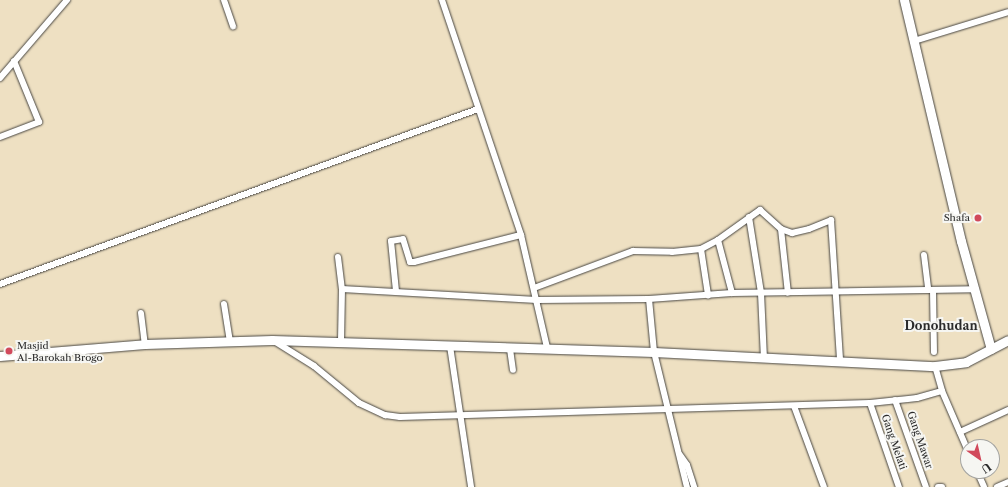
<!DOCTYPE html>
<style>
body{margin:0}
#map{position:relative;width:1008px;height:487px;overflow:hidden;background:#eee0c2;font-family:"Libre Caslon Text",serif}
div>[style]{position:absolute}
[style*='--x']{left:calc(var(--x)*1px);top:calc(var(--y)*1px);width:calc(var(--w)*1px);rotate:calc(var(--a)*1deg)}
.roads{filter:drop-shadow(0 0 1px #484642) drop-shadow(0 0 1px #484642)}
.street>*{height:6px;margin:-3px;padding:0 3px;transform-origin:3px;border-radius:3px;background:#fff}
.secondary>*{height:9px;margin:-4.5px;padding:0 4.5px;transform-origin:4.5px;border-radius:4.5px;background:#fff}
.dots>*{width:11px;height:11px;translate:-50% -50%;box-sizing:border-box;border:2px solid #f6f6f2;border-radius:50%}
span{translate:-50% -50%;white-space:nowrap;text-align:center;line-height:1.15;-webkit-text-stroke:4px #f6f6f2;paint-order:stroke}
.poi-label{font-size:10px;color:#2b2b2b}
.right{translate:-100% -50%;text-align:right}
.left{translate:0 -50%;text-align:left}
.street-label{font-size:10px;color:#2b2b2b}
.quarter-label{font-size:12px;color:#2b2b2b;font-weight:700}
.north{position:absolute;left:960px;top:439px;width:40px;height:40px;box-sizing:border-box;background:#f6f6f2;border:1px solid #a5a5a2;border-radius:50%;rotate:146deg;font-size:11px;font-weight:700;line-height:16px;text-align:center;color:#2b2b2b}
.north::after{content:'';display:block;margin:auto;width:14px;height:18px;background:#d1495b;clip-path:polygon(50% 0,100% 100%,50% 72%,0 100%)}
</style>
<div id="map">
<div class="roads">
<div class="street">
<i style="--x:224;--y:0;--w:28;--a:71"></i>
<i style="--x:442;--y:0;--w:248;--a:71.4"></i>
<i style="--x:521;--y:235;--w:116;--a:77"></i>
<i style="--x:914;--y:41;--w:98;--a:-17.1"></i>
<i style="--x:0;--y:78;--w:103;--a:-49.3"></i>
<i style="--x:0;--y:137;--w:42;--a:-21"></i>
<i style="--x:39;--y:122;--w:66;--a:-112.3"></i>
<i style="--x:749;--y:217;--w:77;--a:81"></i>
<i style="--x:761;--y:293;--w:65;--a:87.4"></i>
<i style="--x:781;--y:229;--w:64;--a:83.8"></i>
<i style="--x:718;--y:240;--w:55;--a:75.2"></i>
<i style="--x:701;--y:249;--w:47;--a:81.3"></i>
<i style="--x:924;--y:255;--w:35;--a:83"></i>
<i style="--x:338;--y:257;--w:32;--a:83"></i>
<i style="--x:342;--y:289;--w:53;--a:91.1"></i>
<i style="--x:0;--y:284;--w:509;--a:-20.11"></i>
<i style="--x:534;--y:288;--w:106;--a:-20.5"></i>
<i style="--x:633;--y:251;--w:39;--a:1"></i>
<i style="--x:672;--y:252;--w:29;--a:-6"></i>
<i style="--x:701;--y:249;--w:19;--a:-28"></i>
<i style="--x:718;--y:240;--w:52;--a:-35.5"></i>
<i style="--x:760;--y:210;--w:28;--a:42"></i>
<i style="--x:781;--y:229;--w:12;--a:20"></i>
<i style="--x:792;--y:233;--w:17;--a:-13"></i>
<i style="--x:809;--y:229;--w:24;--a:-22"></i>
<i style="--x:831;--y:220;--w:141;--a:86.3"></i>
<i style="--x:342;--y:289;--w:195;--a:3.2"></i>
<i style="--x:537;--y:300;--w:112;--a:-0.5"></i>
<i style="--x:649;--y:299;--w:83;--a:-4.1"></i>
<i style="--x:732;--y:293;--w:242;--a:-0.9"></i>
<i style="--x:933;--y:290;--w:62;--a:89.1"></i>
<i style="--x:396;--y:291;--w:50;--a:-95.7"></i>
<i style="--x:391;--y:241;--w:12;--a:-9"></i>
<i style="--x:403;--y:239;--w:24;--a:73"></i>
<i style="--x:410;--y:262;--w:4;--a:0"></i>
<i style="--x:414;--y:262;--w:110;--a:-14.2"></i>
<i style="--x:649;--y:299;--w:53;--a:84.6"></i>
<i style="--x:654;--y:352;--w:139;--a:76.3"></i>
<i style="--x:224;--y:304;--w:37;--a:81"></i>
<i style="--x:141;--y:313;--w:31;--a:83"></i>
<i style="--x:274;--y:341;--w:47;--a:32"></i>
<i style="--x:314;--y:366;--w:58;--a:39.4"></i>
<i style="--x:359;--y:403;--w:29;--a:25"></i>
<i style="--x:385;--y:415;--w:15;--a:8"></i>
<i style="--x:400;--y:417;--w:470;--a:-1.7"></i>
<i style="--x:870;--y:403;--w:47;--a:-6.1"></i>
<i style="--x:917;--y:398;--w:26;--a:-16"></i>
<i style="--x:450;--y:346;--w:143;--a:81.5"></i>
<i style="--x:510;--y:349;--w:21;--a:82"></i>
<i style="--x:935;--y:366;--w:26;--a:74"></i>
<i style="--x:942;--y:391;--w:65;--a:66.6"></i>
<i style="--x:895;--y:400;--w:92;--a:70.4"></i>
<i style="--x:870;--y:403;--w:89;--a:71"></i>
<i style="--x:794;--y:406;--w:86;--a:69.7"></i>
<i style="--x:960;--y:432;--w:53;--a:-24.6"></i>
<i style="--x:680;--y:455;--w:12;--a:55"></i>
<i style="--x:687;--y:465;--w:23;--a:72"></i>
<i style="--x:977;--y:471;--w:17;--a:66"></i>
<i style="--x:938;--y:487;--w:4;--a:0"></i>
<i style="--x:997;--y:487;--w:12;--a:-24"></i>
</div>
<div class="secondary">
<i style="--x:904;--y:0;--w:248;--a:76.7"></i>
<i style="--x:961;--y:241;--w:112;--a:74.5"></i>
<i style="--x:0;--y:356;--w:145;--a:-4.7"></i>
<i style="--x:145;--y:344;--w:127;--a:-1.8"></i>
<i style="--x:272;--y:340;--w:382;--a:1.8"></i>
<i style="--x:654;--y:352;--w:281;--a:2.9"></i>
<i style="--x:935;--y:366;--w:31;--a:-7"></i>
<i style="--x:966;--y:362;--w:47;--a:-27.6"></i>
</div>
</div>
<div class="dots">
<i style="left:978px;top:218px;background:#d1495b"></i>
<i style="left:9px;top:351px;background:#d1495b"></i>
</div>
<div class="poi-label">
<span class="right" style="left:970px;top:218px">Shafa</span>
<span class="left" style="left:17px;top:351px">Masjid<br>Al-Barokah Brogo</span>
</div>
<div class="street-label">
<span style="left:920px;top:440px;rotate:71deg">Gang Mawar</span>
<span style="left:894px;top:442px;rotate:71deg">Gang Melati</span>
</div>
<div class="quarter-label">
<span style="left:941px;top:326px">Donohudan</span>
</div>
<div class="north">U</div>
</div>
